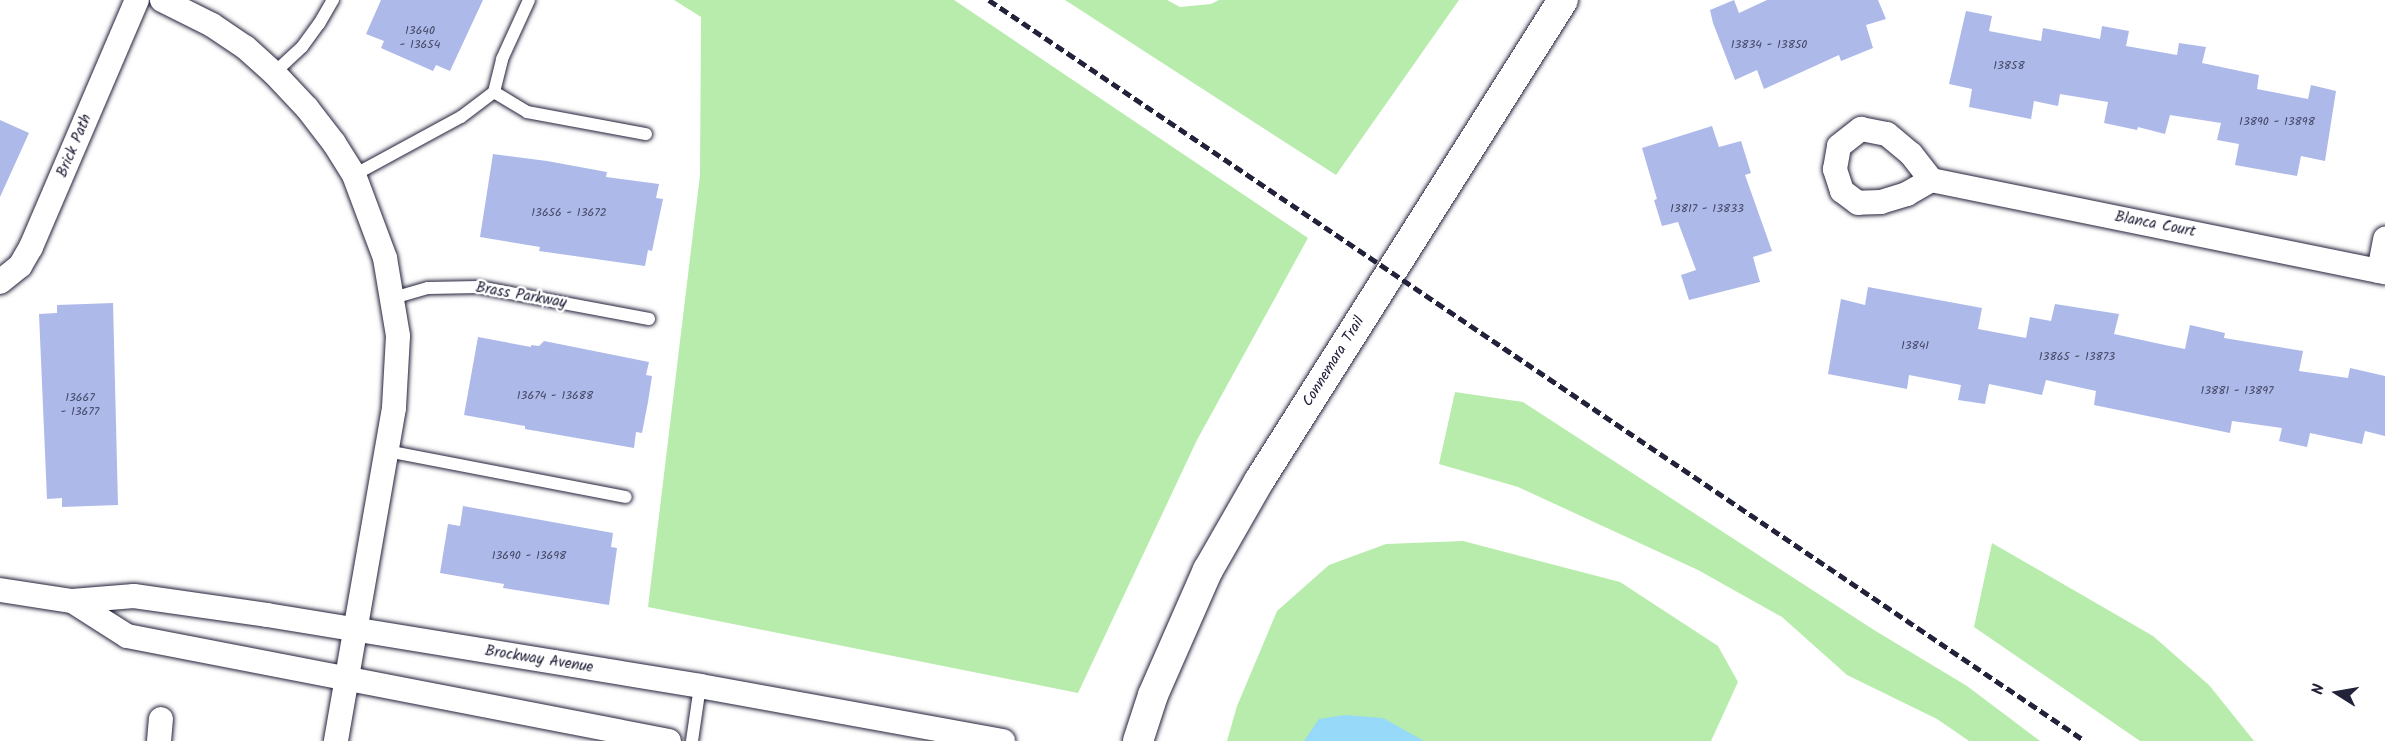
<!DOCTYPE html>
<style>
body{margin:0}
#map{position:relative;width:2385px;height:741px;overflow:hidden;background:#fff;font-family:Kalam,sans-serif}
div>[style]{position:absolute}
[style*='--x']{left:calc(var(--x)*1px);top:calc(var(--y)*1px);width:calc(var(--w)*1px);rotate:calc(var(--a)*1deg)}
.green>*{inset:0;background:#b8ecac}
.water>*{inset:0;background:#96d9f8}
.building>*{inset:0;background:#adb9e9}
.roads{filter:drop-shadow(0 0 2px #22223b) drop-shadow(0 0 2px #22223b)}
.service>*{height:12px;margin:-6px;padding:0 6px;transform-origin:6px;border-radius:6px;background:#fff}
.minor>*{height:24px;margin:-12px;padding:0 12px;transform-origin:12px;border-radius:12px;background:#fff}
.tertiary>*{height:30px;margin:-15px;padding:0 15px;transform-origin:15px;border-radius:15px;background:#fff}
.rail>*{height:4.5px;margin-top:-2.25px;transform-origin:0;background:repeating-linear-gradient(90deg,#22223b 0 9px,transparent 0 13.5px)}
span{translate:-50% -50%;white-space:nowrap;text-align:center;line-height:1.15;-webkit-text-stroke:5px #fff;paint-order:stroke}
.number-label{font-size:12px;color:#454866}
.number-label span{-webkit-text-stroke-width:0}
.street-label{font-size:15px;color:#22223b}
.north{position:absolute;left:2307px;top:663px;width:60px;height:60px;-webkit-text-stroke:4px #fff;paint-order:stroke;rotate:281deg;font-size:16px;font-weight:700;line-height:24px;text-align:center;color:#22223b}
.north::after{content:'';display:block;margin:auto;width:21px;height:27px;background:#22223b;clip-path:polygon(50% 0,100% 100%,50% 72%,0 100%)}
</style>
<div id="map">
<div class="green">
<i style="clip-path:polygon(674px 0,954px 0,1308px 238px,1197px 440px,1078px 693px,648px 607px,700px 175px,701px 17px)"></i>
<i style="clip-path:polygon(1065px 0,1167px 0,1180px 7px,1211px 4px,1219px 0,1459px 0,1336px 175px)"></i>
<i style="clip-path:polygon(1455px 392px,1523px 402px,1874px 630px,1967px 686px,2040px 741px,1969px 741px,1937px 719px,1847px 675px,1782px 617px,1698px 570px,1518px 487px,1439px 464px)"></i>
<i style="clip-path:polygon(1463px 541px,1620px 582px,1718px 646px,1738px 682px,1711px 741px,1227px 741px,1237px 706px,1277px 611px,1329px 565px,1386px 544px)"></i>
<i style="clip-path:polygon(1992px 543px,2153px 636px,2209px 685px,2254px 741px,2140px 741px,1974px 627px)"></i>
</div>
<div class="water">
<i style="clip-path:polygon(1345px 715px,1383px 718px,1424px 741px,1304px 741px,1319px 719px)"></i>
</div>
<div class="building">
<i style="clip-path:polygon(381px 0,483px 0,450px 71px,436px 65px,433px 71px,381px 48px,384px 41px,366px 34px)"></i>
<i style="clip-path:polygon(1734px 0,1739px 13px,1767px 0,1878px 0,1886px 19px,1866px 25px,1873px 48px,1841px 61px,1839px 55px,1764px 89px,1757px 70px,1735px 80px,1713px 23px,1710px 10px)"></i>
<i style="clip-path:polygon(1966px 11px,1992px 16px,1989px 31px,2041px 41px,2043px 28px,2100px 39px,2102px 26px,2129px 31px,2126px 46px,2177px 55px,2179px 43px,2206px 47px,2202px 63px,2259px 75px,2257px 89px,2308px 99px,2311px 85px,2336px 91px,2325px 161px,2301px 156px,2297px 176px,2235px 165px,2239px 144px,2217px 140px,2221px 123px,2170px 115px,2165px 134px,2138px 127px,2137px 130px,2104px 123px,2108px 102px,2060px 94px,2058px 106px,2034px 101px,2031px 119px,1969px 107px,1972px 89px,1949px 84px)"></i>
<i style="clip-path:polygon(0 120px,29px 133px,0 197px)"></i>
<i style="clip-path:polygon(1712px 126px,1719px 147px,1741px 141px,1751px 173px,1745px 175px,1772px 251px,1753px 257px,1760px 282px,1689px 300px,1681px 275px,1696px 270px,1678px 222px,1662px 226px,1654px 200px,1657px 199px,1642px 148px)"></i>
<i style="clip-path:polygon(493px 154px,547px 161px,607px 172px,606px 177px,659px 184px,656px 198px,663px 199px,652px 251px,648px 250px,645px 266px,539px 251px,540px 247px,480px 237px)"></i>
<i style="clip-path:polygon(1868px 287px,1982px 308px,1978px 329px,2026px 338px,2030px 317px,2051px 321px,2055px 304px,2119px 314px,2114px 334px,2165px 345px,2185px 349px,2190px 325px,2225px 333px,2224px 338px,2303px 351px,2299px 371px,2348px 378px,2350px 368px,2385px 376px,2385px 436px,2365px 431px,2362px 444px,2310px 433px,2307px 447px,2279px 441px,2282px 428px,2232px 421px,2230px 433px,2094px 405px,2096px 391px,2046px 380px,2042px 395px,1989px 384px,1985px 404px,1958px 400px,1961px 385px,1909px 375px,1907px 389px,1828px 374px,1841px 299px,1865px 305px)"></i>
<i style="clip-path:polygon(113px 303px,118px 505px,62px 507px,62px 498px,47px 499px,39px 314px,57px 313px,57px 305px)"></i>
<i style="clip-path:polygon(478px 337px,531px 347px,531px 345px,539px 346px,544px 341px,649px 362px,646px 375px,652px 376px,648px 402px,642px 433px,636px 432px,634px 448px,525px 429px,525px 426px,464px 415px)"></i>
<i style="clip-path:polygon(463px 506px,613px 533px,611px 547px,617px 548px,609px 605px,503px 588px,504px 584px,440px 573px,448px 524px,460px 526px)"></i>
</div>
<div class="roads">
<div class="service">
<i style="--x:274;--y:73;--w:38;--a:-43"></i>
<i style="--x:302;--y:47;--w:29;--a:-54"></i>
<i style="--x:319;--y:24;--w:28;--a:-60"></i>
<i style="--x:494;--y:92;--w:39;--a:31"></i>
<i style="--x:527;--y:112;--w:121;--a:10.5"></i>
<i style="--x:354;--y:175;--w:122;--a:-28.5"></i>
<i style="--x:461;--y:117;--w:41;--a:-37.1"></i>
<i style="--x:494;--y:92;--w:34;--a:-76"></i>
<i style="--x:502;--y:59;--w:65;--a:-65.4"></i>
<i style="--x:393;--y:298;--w:36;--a:-16"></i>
<i style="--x:428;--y:288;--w:50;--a:-1.1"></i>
<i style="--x:478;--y:287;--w:174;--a:10.6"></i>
<i style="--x:387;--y:451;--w:243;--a:10.9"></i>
<i style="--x:692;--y:741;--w:56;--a:-81.7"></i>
</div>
<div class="minor">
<i style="--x:162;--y:0;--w:56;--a:26.6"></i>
<i style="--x:212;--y:25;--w:40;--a:34"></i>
<i style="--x:245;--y:47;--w:39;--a:42"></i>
<i style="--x:274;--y:73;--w:48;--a:46.7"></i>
<i style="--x:307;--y:108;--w:44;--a:52.4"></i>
<i style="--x:334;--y:143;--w:38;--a:58"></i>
<i style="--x:354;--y:175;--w:89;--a:69.5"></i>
<i style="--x:385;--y:258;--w:79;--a:80.5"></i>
<i style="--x:398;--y:336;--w:72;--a:93.2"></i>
<i style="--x:394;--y:408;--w:338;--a:99.9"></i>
<i style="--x:1931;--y:180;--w:28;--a:150"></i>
<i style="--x:1907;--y:194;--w:27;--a:163"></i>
<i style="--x:1881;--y:202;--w:23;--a:178"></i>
<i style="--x:1858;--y:203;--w:20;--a:-143"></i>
<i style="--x:1842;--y:191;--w:23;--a:-108"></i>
<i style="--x:1835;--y:169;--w:23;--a:-80"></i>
<i style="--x:1839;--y:146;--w:28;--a:-38"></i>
<i style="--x:1861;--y:129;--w:26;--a:11"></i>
<i style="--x:1887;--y:134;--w:31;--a:40"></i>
<i style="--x:1911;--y:154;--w:33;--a:52"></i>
<i style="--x:1931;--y:180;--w:463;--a:11.5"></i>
<i style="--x:2379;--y:271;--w:33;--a:-79"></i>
<i style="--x:0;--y:282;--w:26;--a:-39"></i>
<i style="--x:20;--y:266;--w:22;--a:-60"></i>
<i style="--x:31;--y:247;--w:269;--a:-66.8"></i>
<i style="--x:0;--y:590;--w:73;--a:8.7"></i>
<i style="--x:72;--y:601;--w:62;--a:-4.6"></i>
<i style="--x:134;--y:596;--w:134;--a:8.1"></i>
<i style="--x:267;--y:615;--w:439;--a:9.3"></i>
<i style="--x:700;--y:686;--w:308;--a:10.3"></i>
<i style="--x:72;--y:601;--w:65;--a:32.5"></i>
<i style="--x:127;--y:636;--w:552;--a:10.96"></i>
<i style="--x:159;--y:741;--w:22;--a:-85"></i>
</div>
<div class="tertiary">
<i style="--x:1138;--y:741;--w:48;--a:-71.9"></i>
<i style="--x:1153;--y:695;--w:137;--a:-66.3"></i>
<i style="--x:1208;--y:570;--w:103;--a:-60.2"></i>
<i style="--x:1259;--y:481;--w:569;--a:-57.71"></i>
</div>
</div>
<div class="rail">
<i style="--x:989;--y:0;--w:1323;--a:34.06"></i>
</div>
<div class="number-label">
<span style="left:420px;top:38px">13640<br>- 13654</span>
<span style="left:1769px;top:45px">13834 - 13850</span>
<span style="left:2009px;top:66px">13858</span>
<span style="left:2277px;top:122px">13890 - 13898</span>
<span style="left:1707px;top:209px">13817 - 13833</span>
<span style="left:569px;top:213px">13656 - 13672</span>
<span style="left:1915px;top:346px">13841</span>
<span style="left:2077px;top:357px">13865 - 13873</span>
<span style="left:2237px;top:391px">13881 - 13897</span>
<span style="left:555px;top:396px">13674 - 13688</span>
<span style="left:80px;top:405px">13667<br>- 13677</span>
<span style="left:529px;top:556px">13690 - 13698</span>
</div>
<div class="street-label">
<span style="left:75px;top:146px;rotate:-67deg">Brick Path</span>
<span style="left:2155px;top:225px;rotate:11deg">Blanca Court</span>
<span style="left:521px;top:296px;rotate:10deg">Brass Parkway</span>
<span style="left:1334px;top:362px;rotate:-58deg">Connemara Trail</span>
<span style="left:539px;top:660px;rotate:9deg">Brockway Avenue</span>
</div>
<div class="north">N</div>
</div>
